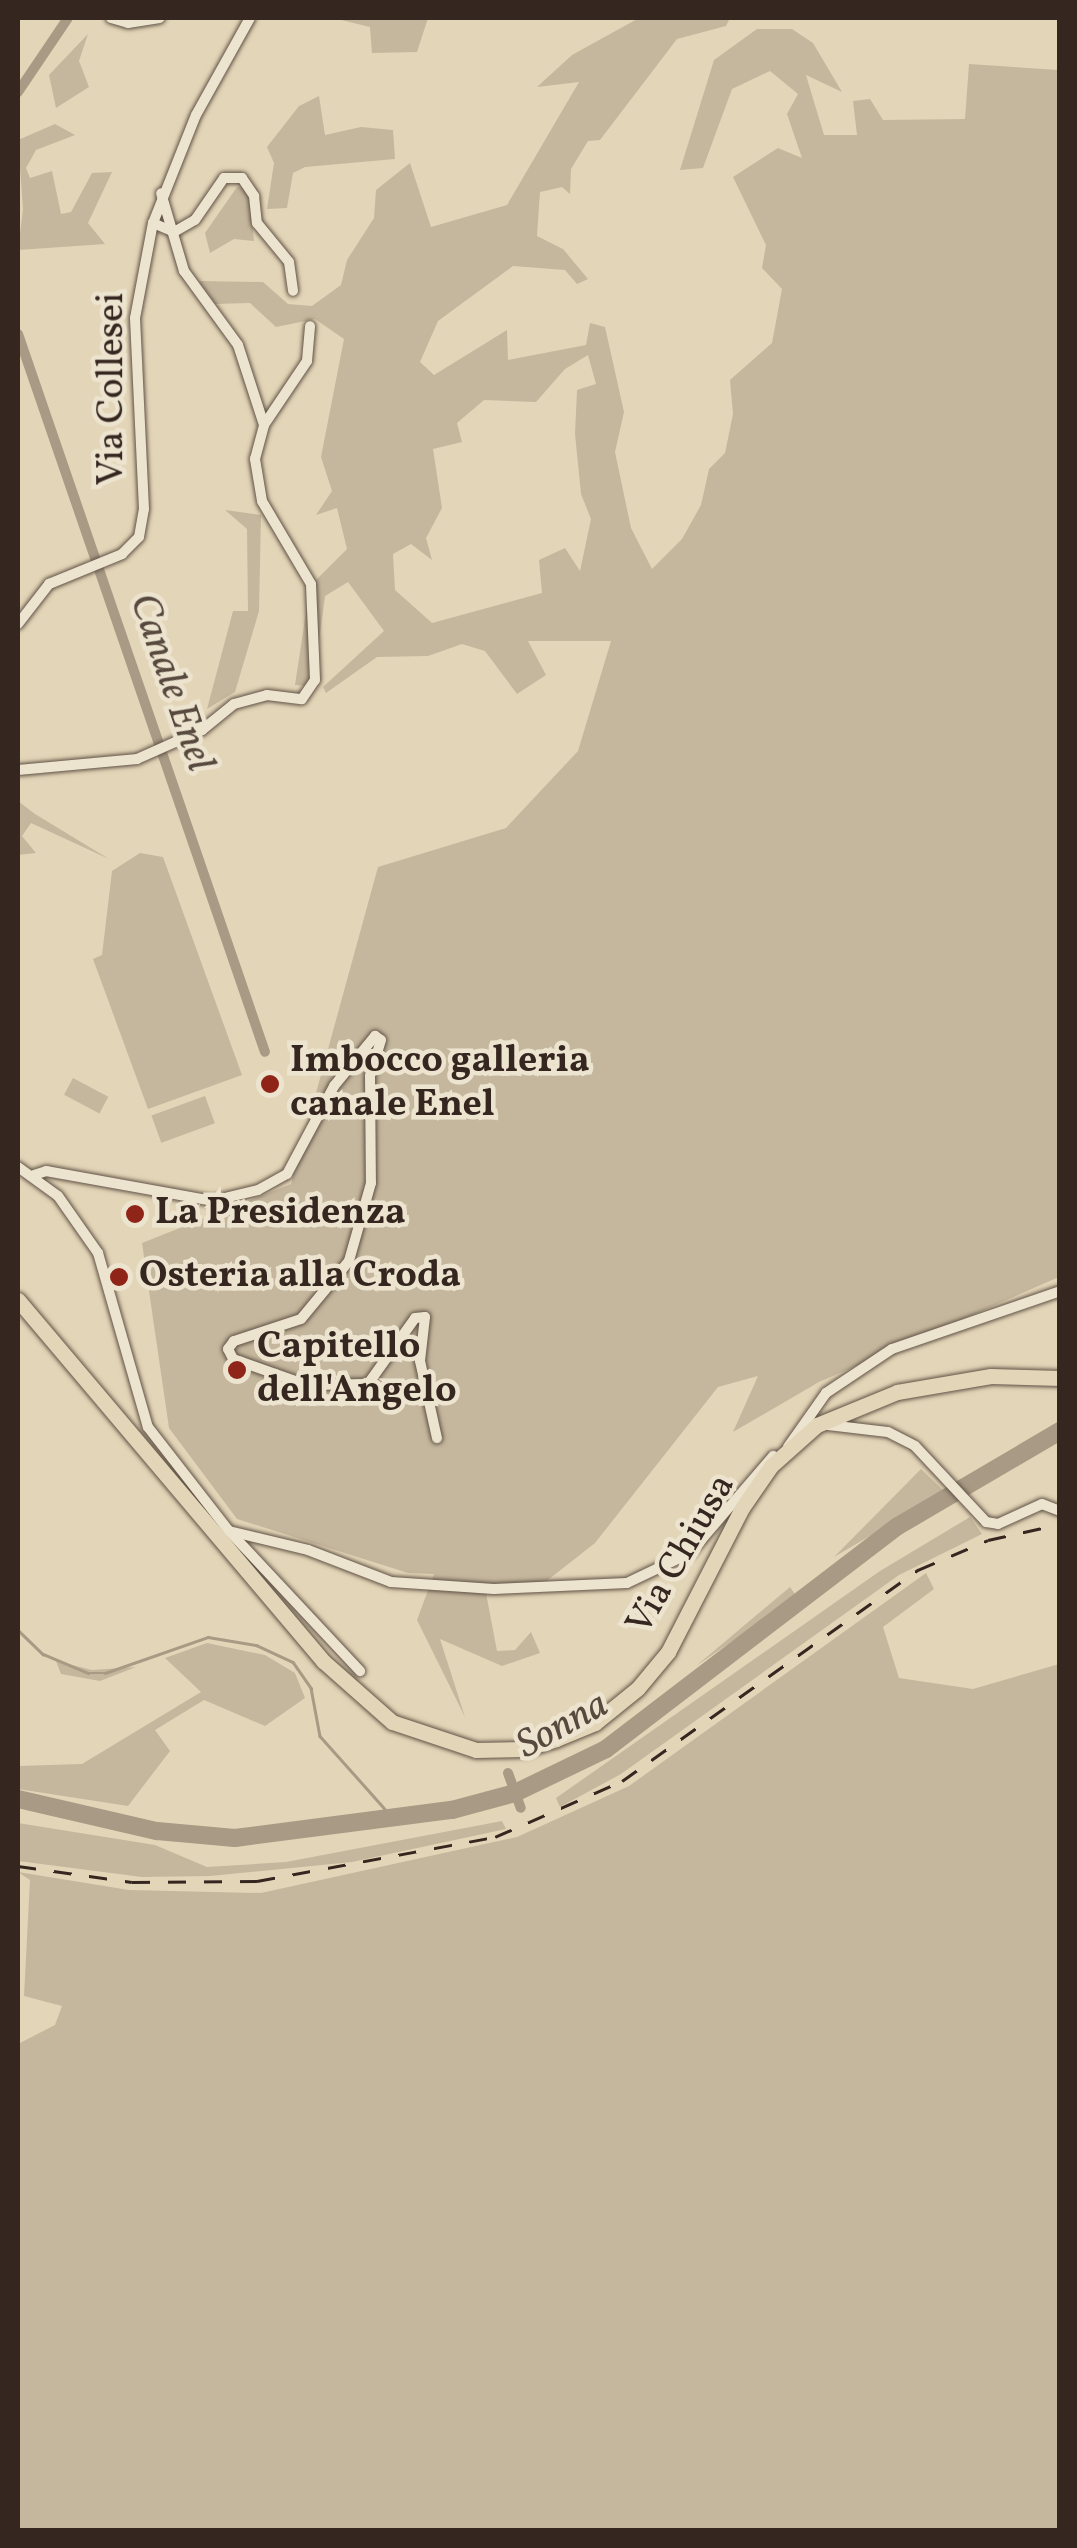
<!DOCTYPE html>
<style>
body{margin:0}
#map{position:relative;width:1077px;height:2548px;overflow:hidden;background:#e3d5b7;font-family:Vollkorn,serif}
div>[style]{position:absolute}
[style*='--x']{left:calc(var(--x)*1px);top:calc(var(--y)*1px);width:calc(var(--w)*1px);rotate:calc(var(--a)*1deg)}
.green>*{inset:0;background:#c5b79d;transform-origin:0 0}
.stream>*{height:2.5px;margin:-1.25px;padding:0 1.25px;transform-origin:1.25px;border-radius:1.25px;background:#a89a84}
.canal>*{height:10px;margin:-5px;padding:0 5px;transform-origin:5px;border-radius:5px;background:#a89a84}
.river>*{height:18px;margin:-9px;padding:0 9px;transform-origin:9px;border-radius:9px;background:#a89a84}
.roads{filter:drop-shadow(0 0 2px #605246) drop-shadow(0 0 2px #605246)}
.street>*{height:10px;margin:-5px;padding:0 5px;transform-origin:5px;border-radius:5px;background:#ede4d0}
.primary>*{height:15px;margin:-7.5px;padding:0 7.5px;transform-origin:7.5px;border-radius:7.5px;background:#e3d5b7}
.rail>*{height:2.5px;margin-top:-1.25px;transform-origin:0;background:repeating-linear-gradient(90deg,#352620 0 18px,transparent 0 36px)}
.dots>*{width:28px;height:28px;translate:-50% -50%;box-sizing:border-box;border:5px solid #ede4d0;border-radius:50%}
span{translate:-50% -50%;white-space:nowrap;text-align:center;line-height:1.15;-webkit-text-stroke:9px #ede4d0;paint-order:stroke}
.street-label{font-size:38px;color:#352620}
.poi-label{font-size:38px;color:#352620;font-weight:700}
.left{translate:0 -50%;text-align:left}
.water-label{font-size:40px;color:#58493e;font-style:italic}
.frame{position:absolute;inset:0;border:20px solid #352620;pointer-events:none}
</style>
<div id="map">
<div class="green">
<i style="clip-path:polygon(333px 18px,428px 18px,417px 52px,372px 53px,370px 27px)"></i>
<i style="clip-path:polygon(evenodd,639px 18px,730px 18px,726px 26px,677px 39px,600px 140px,588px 141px,571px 169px,570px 194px,562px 187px,540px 192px,537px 236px,563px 249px,588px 279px,577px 284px,565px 270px,513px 266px,438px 321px,420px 362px,434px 375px,507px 330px,508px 360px,586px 345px,590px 323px,605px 327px,624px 412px,615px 452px,631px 528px,652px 569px,682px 539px,701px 505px,709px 469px,725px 453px,733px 414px,730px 380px,772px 343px,782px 289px,762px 268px,766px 245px,733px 177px,778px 148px,802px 158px,787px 114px,798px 94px,770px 71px,732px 89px,703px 168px,680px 170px,714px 60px,757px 29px,792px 29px,813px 43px,842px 92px,806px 75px,824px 135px,857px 135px,853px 101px,870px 99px,883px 120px,965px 119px,969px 64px,1059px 70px,1059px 1277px,819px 1382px,733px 1432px,758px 1376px,718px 1387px,595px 1543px,544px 1583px,486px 1593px,497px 1651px,515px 1650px,531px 1632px,540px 1653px,502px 1666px,440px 1639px,465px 1717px,417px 1620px,434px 1574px,408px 1573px,237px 1519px,169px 1428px,142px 1243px,291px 1184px,378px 867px,506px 828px,578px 751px,611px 641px,528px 641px,546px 675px,517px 694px,485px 651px,462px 644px,428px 656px,377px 657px,326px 693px,323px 687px,384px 631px,348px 582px,325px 596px,313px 686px,295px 685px,310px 586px,347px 549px,337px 508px,316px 515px,332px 491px,321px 457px,344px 339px,315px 319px,276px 327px,250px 303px,215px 304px,199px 281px,263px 282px,288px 304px,312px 306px,341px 285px,347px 260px,374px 218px,376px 190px,410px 163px,431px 227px,507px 205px,579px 82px,537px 87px,572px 55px,639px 18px,588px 355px,596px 384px,577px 390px,575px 434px,581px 494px,591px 519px,580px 571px,565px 548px,539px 560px,542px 593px,432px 623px,395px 590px,393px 554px,411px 544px,432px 560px,426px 538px,442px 508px,433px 449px,462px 442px,457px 423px,484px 400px,536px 402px,565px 369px,588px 355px)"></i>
<i style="clip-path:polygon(88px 34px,79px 61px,89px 87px,56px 108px,49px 75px)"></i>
<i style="clip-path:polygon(319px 96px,325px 135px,361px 127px,393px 130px,395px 159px,305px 167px,293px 173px,287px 208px,267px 209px,274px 163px,267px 147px,299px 106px)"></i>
<i style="clip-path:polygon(55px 124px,75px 135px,36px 150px,26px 168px,30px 178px,52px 171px,61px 214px,71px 212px,92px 173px,112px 172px,88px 223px,105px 244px,18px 250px,23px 209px,18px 140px)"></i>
<i style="clip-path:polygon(237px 187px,249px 188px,254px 241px,234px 239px,210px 253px,205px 233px)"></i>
<i style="clip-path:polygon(225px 510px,261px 515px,259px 611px,235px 692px,207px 709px,233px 611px,248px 611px,247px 529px)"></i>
<i style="clip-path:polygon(18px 801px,35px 814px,109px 859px,31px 823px,22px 836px,36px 853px,18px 855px)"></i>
<i style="clip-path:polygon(140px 853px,163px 857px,242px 1075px,148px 1109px,93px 959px,102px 955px,112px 871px)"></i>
<i style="left:73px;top:1078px;width:40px;height:19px;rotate:28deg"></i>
<i style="left:205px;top:1096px;width:29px;height:57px;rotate:70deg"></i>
<i style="clip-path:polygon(921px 1469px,945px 1492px,834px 1557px)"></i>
<i style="clip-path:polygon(970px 1517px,982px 1534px,899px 1575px,621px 1774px,560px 1807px,556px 1798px,880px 1571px)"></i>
<i style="clip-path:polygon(926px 1573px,934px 1589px,883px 1627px,899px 1678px,973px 1689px,1059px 1664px,1059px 2530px,18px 2530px,18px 2044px,55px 2025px,62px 2006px,24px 1996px,30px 1880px,18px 1872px,129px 1890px,261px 1893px,517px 1837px,629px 1786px)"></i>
<i style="clip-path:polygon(790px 1587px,797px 1597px,696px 1666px)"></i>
<i style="clip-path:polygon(207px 1643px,265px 1655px,295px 1673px,305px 1698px,265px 1726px,204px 1700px,155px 1730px,170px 1751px,128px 1806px,18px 1789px,18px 1766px,82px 1764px,201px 1692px,165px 1658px)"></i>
<i style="clip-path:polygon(56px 1661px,92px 1670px,136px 1667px,100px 1681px,61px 1674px)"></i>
<i style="clip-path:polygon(502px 1821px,506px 1829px,352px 1862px,210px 1876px,142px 1877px,18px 1861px,18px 1823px,155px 1845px,207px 1867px,286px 1862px)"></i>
</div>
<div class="stream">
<i style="--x:18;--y:1630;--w:35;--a:44"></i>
<i style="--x:43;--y:1654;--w:49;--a:22.9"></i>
<i style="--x:88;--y:1673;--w:17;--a:0"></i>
<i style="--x:105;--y:1673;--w:109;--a:-19.3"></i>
<i style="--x:208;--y:1637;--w:49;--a:9.5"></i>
<i style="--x:256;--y:1645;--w:41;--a:24.7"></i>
<i style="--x:293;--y:1662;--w:32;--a:55"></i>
<i style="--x:311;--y:1688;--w:49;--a:79.4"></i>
<i style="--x:320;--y:1736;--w:111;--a:48.3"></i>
</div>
<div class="canal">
<i style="--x:18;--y:92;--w:89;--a:-56"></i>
<i style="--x:18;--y:334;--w:759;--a:71.02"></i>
<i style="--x:508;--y:1773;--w:37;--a:70"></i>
</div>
<div class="river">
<i style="--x:18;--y:1799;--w:143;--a:13"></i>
<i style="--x:157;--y:1831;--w:78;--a:5.1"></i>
<i style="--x:235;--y:1838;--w:219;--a:-7.4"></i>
<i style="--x:452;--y:1810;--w:65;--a:-15.1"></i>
<i style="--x:515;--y:1793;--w:101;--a:-25.8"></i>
<i style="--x:606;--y:1749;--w:367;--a:-37.4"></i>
<i style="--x:898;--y:1526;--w:188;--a:-30.4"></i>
</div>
<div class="roads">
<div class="street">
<i style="--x:111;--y:18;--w:18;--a:16"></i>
<i style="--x:128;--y:23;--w:32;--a:-9"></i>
<i style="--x:153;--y:223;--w:23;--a:23"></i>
<i style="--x:174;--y:232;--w:24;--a:-30"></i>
<i style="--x:195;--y:220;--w:51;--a:-55.4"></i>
<i style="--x:224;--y:178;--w:18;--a:0"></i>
<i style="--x:242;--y:178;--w:22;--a:56"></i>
<i style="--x:254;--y:196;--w:27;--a:84"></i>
<i style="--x:257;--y:223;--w:50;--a:50.6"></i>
<i style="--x:289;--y:262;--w:29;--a:82"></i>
<i style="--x:264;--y:425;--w:77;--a:-56.1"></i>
<i style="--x:307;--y:361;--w:35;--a:-85"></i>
<i style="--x:18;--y:624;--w:51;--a:-52.2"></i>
<i style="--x:49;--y:584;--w:79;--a:-22.3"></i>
<i style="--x:122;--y:554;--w:24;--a:-45"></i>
<i style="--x:139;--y:537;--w:28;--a:-80"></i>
<i style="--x:144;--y:509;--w:191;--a:-92.7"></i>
<i style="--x:135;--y:318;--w:97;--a:-79.3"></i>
<i style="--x:153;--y:223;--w:116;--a:-68.3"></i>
<i style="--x:196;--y:115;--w:111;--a:-60.9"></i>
<i style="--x:18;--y:770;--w:120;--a:-5.3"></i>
<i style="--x:137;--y:759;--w:71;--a:-24"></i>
<i style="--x:202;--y:730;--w:41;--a:-39.1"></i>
<i style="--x:234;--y:704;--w:34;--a:-15"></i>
<i style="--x:267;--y:695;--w:35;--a:7"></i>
<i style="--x:302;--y:699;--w:23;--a:-56"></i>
<i style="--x:315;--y:680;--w:96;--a:-92.4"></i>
<i style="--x:311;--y:584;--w:96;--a:-120.6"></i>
<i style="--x:262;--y:501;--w:43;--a:-99.5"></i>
<i style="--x:255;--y:459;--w:35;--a:-75"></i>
<i style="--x:264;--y:425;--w:84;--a:-108"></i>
<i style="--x:238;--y:345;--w:92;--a:-126.1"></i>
<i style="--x:184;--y:271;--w:81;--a:-106.4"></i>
<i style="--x:18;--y:1167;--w:49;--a:35.9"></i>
<i style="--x:58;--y:1196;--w:70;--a:54.9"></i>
<i style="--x:98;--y:1253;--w:181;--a:74"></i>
<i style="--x:148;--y:1427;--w:132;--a:52.1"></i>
<i style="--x:229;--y:1531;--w:192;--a:46.9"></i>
<i style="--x:34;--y:1175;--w:13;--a:-18"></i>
<i style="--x:46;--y:1171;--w:169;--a:10.2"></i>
<i style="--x:212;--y:1201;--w:47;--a:-13.4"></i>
<i style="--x:258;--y:1190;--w:33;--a:-29"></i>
<i style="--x:287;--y:1174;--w:100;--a:-61.9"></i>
<i style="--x:334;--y:1086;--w:65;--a:-50.6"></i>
<i style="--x:375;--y:1036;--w:7;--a:34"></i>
<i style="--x:381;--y:1040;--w:38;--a:107"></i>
<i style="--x:370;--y:1076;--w:107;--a:89.5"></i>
<i style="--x:371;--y:1183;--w:81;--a:105.8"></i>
<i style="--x:349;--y:1261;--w:75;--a:129.6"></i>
<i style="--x:301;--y:1319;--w:71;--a:161.8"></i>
<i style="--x:234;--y:1341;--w:10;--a:127"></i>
<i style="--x:228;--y:1349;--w:11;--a:63"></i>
<i style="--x:233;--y:1359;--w:78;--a:19.4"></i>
<i style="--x:307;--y:1385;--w:61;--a:-0.9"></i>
<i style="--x:368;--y:1384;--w:81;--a:-54.5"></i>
<i style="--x:415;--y:1318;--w:10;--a:-6"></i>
<i style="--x:425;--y:1317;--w:44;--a:96.5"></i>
<i style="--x:420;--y:1361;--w:79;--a:77.6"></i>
<i style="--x:828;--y:1425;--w:60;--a:6.7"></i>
<i style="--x:888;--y:1432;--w:30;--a:27"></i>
<i style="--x:915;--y:1446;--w:104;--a:46.9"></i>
<i style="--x:986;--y:1522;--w:12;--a:9"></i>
<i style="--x:998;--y:1524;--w:48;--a:-24.4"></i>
<i style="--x:1042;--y:1504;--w:19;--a:21"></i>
<i style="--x:788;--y:1447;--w:66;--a:-54.9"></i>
<i style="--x:826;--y:1393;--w:79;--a:-33.7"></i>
<i style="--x:892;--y:1349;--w:178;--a:-19"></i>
<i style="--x:229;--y:1531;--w:81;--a:13.5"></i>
<i style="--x:308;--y:1550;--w:89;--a:21.1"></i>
<i style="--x:391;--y:1582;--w:103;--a:3.9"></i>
<i style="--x:494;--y:1589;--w:133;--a:-2.6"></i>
<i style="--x:627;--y:1583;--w:70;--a:-25.5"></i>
<i style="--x:690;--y:1553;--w:128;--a:-49.4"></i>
</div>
<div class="primary">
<i style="--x:18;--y:1300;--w:473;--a:49.8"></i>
<i style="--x:323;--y:1661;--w:92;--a:41.5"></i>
<i style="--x:392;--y:1722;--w:89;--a:18.4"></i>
<i style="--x:476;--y:1750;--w:48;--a:-1.2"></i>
<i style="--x:524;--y:1749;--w:34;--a:-17"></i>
<i style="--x:556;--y:1739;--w:42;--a:-22.3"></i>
<i style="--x:595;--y:1723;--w:55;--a:-39.1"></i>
<i style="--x:638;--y:1688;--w:47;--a:-50.2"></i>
<i style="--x:668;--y:1652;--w:162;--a:-62.8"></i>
<i style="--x:742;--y:1508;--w:51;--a:-55.4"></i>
<i style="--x:771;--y:1466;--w:62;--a:-41.7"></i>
<i style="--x:817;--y:1425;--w:87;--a:-22.4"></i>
<i style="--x:897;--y:1392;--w:95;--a:-9.7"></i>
<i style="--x:991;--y:1376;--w:69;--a:1.7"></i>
</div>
</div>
<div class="rail">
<i style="--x:18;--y:1866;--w:115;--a:8"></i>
<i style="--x:132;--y:1882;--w:125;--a:-0.5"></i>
<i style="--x:257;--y:1881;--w:242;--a:-10.5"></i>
<i style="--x:495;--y:1837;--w:139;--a:-23.8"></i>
<i style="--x:622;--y:1781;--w:364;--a:-35.5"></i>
<i style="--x:918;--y:1570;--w:76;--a:-23.2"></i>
<i style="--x:988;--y:1540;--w:74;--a:-12.5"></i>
</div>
<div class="dots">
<i style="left:270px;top:1084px;background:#8f2418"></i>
<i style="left:135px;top:1214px;background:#8f2418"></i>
<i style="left:119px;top:1277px;background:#8f2418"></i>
<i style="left:237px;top:1370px;background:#8f2418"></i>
</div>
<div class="street-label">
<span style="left:113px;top:389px;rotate:-90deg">Via Collesei</span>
<span style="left:682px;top:1555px;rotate:-60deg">Via Chiusa</span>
</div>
<div class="poi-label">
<span class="left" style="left:290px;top:1084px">Imbocco galleria<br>canale Enel</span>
<span class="left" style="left:155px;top:1214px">La Presidenza</span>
<span class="left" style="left:139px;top:1277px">Osteria alla Croda</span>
<span class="left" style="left:257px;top:1370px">Capitello<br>dell'Angelo</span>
</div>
<div class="water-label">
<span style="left:170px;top:683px;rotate:71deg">Canale Enel</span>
<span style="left:563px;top:1726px;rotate:-29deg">Sonna</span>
</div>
<div class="frame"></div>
</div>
